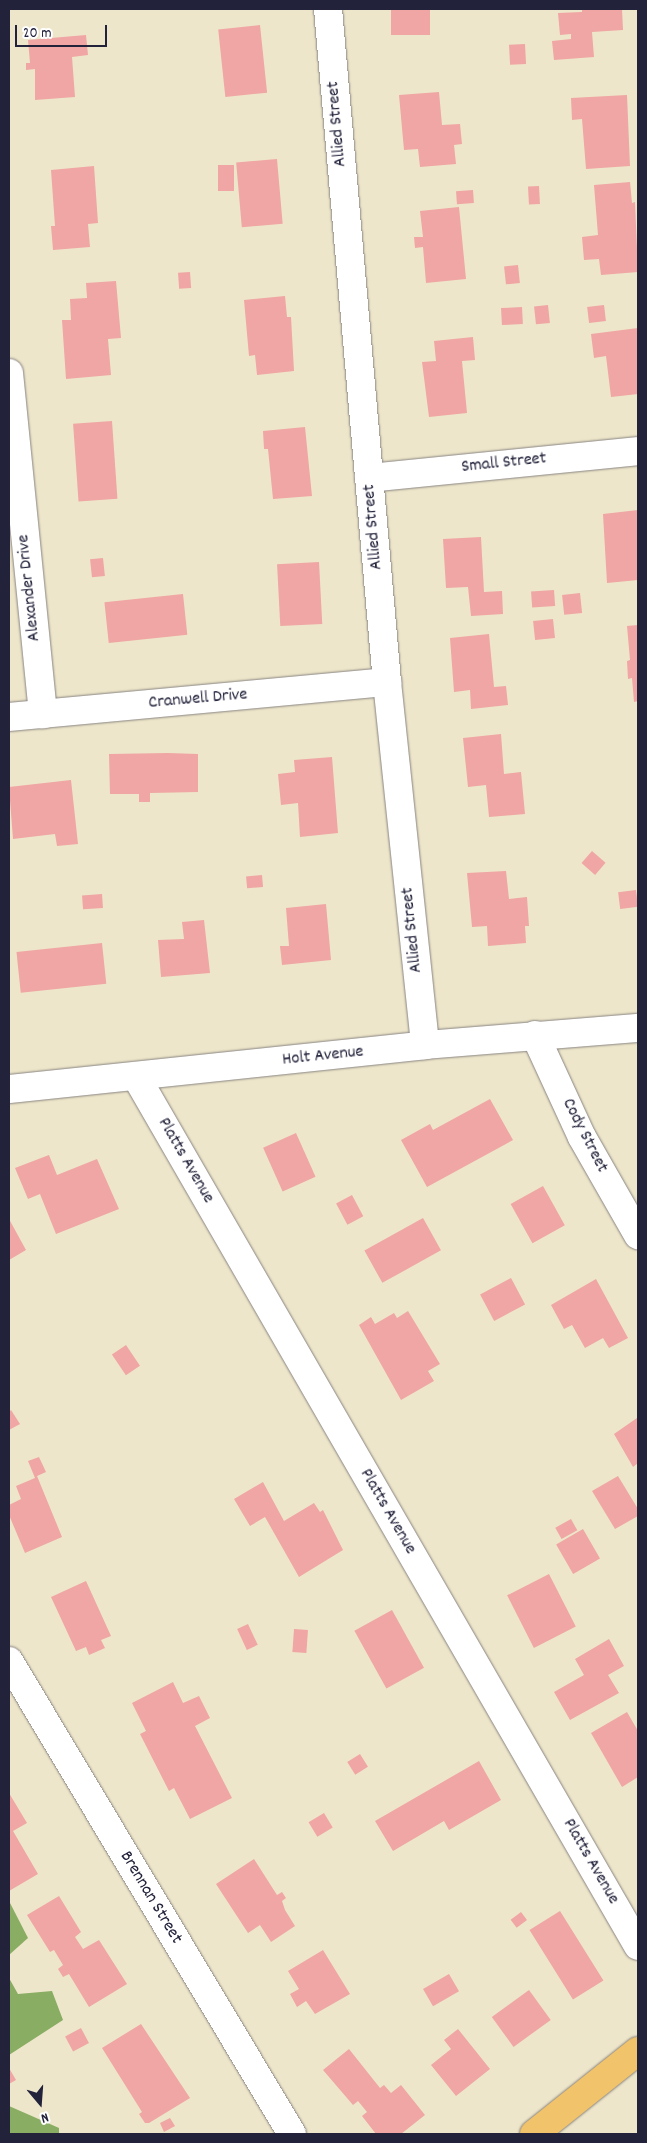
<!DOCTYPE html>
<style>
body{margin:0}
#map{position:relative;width:647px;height:2143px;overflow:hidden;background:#eee6ca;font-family:Dekko,sans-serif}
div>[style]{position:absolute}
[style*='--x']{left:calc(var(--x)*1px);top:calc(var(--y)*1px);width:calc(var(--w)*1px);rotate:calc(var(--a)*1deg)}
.forest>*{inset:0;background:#88ad63}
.building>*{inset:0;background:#efa6a4;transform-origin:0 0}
.roads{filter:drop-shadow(0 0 1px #888482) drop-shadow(0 0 1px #888482)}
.minor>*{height:28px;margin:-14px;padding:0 14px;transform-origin:14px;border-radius:14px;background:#fff}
.major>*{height:28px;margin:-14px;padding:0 14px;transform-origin:14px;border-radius:14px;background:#f1c36a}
span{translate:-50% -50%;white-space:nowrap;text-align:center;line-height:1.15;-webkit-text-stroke:4px #fff;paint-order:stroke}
.street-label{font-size:18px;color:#22223b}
.frame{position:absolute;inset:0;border:10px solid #22223b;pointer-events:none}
.north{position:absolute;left:15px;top:2078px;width:50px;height:50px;-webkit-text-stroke:4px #fff;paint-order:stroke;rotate:162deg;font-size:14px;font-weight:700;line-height:20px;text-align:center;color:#22223b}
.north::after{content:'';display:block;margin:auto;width:18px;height:22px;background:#22223b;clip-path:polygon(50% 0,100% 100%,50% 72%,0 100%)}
.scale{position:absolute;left:15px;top:25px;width:92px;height:22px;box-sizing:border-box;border:2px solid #22223b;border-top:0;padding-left:6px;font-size:15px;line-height:18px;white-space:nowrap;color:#22223b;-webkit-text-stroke:4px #fff;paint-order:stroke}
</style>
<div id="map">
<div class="forest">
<i style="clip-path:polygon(9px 1901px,28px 1938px,9px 1955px)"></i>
<i style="clip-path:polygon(9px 1978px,18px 1994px,52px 1991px,63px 2020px,9px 2055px)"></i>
<i style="clip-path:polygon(9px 2106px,59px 2128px,59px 2134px,9px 2134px)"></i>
</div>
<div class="building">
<i style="left:391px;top:9px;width:39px;height:26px"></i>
<i style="clip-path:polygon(582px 9px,622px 9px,623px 30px,592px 32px,594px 57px,554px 60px,552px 41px,571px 39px,571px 34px,560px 35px,558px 13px,582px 12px)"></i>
<i style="left:260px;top:25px;width:68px;height:42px;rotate:84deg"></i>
<i style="clip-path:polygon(86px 35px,88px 55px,72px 57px,75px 97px,35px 100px,35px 69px,26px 70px,26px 63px,30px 63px,28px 40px)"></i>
<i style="left:525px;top:44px;width:20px;height:16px;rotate:87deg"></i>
<i style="clip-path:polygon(439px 92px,442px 125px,460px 124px,462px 144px,454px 145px,456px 164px,420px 167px,418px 149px,404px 150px,399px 95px)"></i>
<i style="clip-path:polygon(627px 95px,630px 166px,586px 169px,582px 119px,572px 120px,571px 98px)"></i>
<i style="left:277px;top:159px;width:65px;height:41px;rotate:85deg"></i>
<i style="left:218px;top:165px;width:16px;height:26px"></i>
<i style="clip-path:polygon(94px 166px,98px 223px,88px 224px,90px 247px,53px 250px,51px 226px,55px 226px,51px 170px)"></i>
<i style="clip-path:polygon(630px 182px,632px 203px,635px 202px,638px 272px,601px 275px,599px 259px,584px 260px,582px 237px,598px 235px,594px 185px)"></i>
<i style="left:539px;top:186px;width:18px;height:11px;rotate:87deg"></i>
<i style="left:473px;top:190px;width:13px;height:17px;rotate:86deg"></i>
<i style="clip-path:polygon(459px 207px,466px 279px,426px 283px,423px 247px,415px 248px,414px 237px,423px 237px,420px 211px)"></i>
<i style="left:518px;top:265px;width:18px;height:14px;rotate:84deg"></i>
<i style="left:190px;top:272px;width:16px;height:12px;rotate:86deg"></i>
<i style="clip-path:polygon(116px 281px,121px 338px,108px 339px,111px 375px,66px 379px,62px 320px,71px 320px,70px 299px,87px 298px,86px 283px)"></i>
<i style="clip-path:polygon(285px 296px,287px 317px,291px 317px,294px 371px,257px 375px,255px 355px,249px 356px,244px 300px)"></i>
<i style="left:548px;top:305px;width:18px;height:14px;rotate:84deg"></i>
<i style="left:604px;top:305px;width:16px;height:17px;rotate:83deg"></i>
<i style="left:522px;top:307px;width:17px;height:21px;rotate:87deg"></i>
<i style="clip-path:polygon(638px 328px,638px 394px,611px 397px,606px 356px,594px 358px,591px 334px)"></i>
<i style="clip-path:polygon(473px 337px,475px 360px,462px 361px,467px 413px,429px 417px,422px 362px,436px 361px,434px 341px)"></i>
<i style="left:112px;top:421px;width:78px;height:39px;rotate:86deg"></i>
<i style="clip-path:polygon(305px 427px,312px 496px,273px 499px,268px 449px,264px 449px,263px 431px)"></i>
<i style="clip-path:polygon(638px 510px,638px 580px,607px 583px,603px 514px)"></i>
<i style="clip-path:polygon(481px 537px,484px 592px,502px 591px,503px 614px,471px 616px,468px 587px,446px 588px,443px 539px)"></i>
<i style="left:103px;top:558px;width:18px;height:13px;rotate:84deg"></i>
<i style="left:319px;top:562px;width:62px;height:42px;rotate:87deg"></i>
<i style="left:554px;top:590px;width:16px;height:23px;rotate:86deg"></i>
<i style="left:580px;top:593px;width:20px;height:18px;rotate:84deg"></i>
<i style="left:183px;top:594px;width:41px;height:79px;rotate:84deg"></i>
<i style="left:553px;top:619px;width:19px;height:20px;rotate:84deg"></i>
<i style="clip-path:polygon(638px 625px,638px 701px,634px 702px,632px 678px,628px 679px,627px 661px,630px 660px,627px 626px)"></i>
<i style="clip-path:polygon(489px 634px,494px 687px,506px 686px,508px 705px,471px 709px,470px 690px,454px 692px,450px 638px)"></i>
<i style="clip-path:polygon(501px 734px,504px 774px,521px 772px,525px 814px,489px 817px,486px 785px,468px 787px,463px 738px)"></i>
<i style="clip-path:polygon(168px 753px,198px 754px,198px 792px,150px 793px,150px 802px,139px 802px,139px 794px,110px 794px,109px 754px)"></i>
<i style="clip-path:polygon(332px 757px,338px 833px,300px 837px,298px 803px,281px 805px,278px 774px,295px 772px,294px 760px)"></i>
<i style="clip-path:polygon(71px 780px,78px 844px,57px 846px,55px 834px,13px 839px,9px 787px)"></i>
<i style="left:592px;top:851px;width:18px;height:16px;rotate:41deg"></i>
<i style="clip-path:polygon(506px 871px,509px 899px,527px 897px,529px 926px,525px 926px,526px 943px,488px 946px,487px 926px,472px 927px,467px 873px)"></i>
<i style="left:262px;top:875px;width:12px;height:16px;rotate:85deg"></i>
<i style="left:636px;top:890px;width:17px;height:18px;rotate:83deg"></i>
<i style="left:102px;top:894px;width:14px;height:20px;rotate:86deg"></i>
<i style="clip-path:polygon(326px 904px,331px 960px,282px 965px,280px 946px,289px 946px,286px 908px)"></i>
<i style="clip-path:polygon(204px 920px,210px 973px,161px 977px,158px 940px,184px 939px,182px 922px)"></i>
<i style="left:102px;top:943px;width:41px;height:86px;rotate:84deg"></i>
<i style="clip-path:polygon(490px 1099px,513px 1140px,427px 1187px,401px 1140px,430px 1124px,433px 1130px)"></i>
<i style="left:296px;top:1133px;width:48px;height:36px;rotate:66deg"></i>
<i style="clip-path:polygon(49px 1155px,57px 1175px,97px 1159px,119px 1209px,56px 1234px,40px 1194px,28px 1199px,15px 1168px)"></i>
<i style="left:543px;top:1186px;width:45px;height:37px;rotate:61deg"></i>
<i style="left:352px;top:1195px;width:24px;height:18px;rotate:62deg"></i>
<i style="left:423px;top:1218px;width:37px;height:67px;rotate:61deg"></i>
<i style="clip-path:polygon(9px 1219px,26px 1250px,9px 1260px)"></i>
<i style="left:511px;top:1278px;width:30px;height:35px;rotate:62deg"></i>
<i style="clip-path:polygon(596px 1279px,628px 1338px,609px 1348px,603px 1338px,585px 1348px,572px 1325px,564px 1329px,551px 1305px)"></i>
<i style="clip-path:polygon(408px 1311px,440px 1364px,428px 1371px,434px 1381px,401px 1400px,359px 1325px,371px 1317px,375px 1324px,394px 1313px,397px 1318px)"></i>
<i style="left:126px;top:1345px;width:25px;height:17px;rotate:56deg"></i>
<i style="clip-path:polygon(11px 1410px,20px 1424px,9px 1430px,9px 1412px)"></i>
<i style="clip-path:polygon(637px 1418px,638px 1463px,633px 1467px,614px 1434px)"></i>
<i style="clip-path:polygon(39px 1457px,46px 1472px,37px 1476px,62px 1537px,25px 1553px,9px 1515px,9px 1505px,21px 1499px,16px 1486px,35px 1478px,28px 1461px)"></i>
<i style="clip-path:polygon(618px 1476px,638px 1509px,638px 1516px,615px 1529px,592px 1491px)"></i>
<i style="clip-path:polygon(263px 1482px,284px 1521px,314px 1503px,320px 1512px,323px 1510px,343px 1550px,299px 1577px,265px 1517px,250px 1526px,234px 1499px)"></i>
<i style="left:571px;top:1519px;width:13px;height:18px;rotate:61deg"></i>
<i style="left:583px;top:1529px;width:34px;height:31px;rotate:60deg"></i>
<i style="left:549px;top:1574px;width:59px;height:47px;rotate:63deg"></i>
<i style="clip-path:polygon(86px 1581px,111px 1636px,101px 1640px,105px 1648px,89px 1655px,86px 1647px,76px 1651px,51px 1597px)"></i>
<i style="left:392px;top:1610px;width:66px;height:43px;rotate:61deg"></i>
<i style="left:248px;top:1624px;width:23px;height:12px;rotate:65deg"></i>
<i style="left:294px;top:1629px;width:14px;height:23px;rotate:4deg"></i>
<i style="clip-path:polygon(609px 1639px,624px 1666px,608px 1675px,619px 1693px,570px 1720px,554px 1692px,584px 1675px,575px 1659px)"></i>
<i style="clip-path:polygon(173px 1682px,183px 1703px,199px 1696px,210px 1718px,195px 1726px,232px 1798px,190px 1819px,174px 1788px,169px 1791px,140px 1734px,146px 1731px,132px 1703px)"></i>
<i style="clip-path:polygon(627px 1712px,638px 1731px,638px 1777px,622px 1787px,591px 1733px)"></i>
<i style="left:360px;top:1754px;width:15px;height:15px;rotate:58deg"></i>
<i style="clip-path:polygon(479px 1761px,501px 1800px,449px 1830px,444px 1821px,393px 1851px,375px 1821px)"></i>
<i style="clip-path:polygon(9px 1793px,27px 1823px,13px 1831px,38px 1874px,9px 1891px)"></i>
<i style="left:324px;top:1813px;width:17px;height:18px;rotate:59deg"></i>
<i style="clip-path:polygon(254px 1859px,277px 1895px,282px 1892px,286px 1898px,282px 1901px,285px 1910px,295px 1926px,271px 1942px,260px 1925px,248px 1933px,216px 1884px)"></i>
<i style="clip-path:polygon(59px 1896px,81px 1932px,75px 1937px,83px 1949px,99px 1940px,127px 1984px,89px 2007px,69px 1974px,63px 1977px,58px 1969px,63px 1965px,54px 1950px,50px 1952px,27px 1915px)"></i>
<i style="left:560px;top:1911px;width:82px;height:36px;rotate:58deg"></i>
<i style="left:521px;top:1912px;width:10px;height:13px;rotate:53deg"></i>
<i style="clip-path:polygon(323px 1950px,350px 1994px,315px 2014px,306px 2001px,297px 2007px,290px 1994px,299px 1989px,288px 1971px)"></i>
<i style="left:449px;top:1974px;width:20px;height:30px;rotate:60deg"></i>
<i style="left:529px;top:1990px;width:37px;height:46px;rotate:54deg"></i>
<i style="clip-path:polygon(141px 2024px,190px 2098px,149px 2123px,145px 2123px,139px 2114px,142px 2112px,102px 2048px)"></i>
<i style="left:81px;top:2028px;width:17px;height:18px;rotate:62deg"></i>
<i style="clip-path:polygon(458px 2029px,490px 2069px,456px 2096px,431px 2065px,451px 2049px,444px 2040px)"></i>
<i style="clip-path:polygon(349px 2049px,380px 2088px,384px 2085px,391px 2093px,401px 2085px,425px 2115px,401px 2134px,376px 2134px,362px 2116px,367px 2112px,358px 2101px,353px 2105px,323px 2070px)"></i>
<i style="clip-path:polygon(9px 2068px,16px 2080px,9px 2084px)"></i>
<i style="clip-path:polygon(170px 2118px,175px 2126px,164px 2132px,160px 2123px)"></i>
</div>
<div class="roads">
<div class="minor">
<i style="--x:328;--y:9;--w:676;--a:84.99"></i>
<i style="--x:387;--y:682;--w:365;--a:84"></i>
<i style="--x:9;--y:373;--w:343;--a:84.3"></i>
<i style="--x:369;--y:478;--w:270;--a:-5.7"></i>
<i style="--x:9;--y:717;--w:380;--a:-5.3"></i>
<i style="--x:535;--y:1035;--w:112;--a:65.3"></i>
<i style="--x:582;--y:1137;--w:113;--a:60.3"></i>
<i style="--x:137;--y:1078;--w:1002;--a:60.01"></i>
<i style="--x:9;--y:1089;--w:418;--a:-6"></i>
<i style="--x:425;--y:1045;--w:214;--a:-4.6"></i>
<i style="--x:9;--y:1661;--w:551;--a:59.11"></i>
</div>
<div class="major">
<i style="--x:534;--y:2134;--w:133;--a:-38.6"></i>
</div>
</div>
<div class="street-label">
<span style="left:338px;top:124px;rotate:-95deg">Allied Street</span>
<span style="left:504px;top:464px;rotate:-6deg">Small Street</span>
<span style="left:374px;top:527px;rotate:-95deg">Allied Street</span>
<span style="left:30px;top:588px;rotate:-96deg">Alexander Drive</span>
<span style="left:198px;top:700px;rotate:-5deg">Cranwell Drive</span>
<span style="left:413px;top:930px;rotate:-96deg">Allied Street</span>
<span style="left:323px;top:1057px;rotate:-6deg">Holt Avenue</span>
<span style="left:584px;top:1136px;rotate:63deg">Cody Street</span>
<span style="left:185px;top:1161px;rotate:60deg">Platts Avenue</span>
<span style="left:387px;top:1512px;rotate:60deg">Platts Avenue</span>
<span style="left:590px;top:1862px;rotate:60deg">Platts Avenue</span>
<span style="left:150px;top:1898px;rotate:59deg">Brennan Street</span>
</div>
<div class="frame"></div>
<div class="north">N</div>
<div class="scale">20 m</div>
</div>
